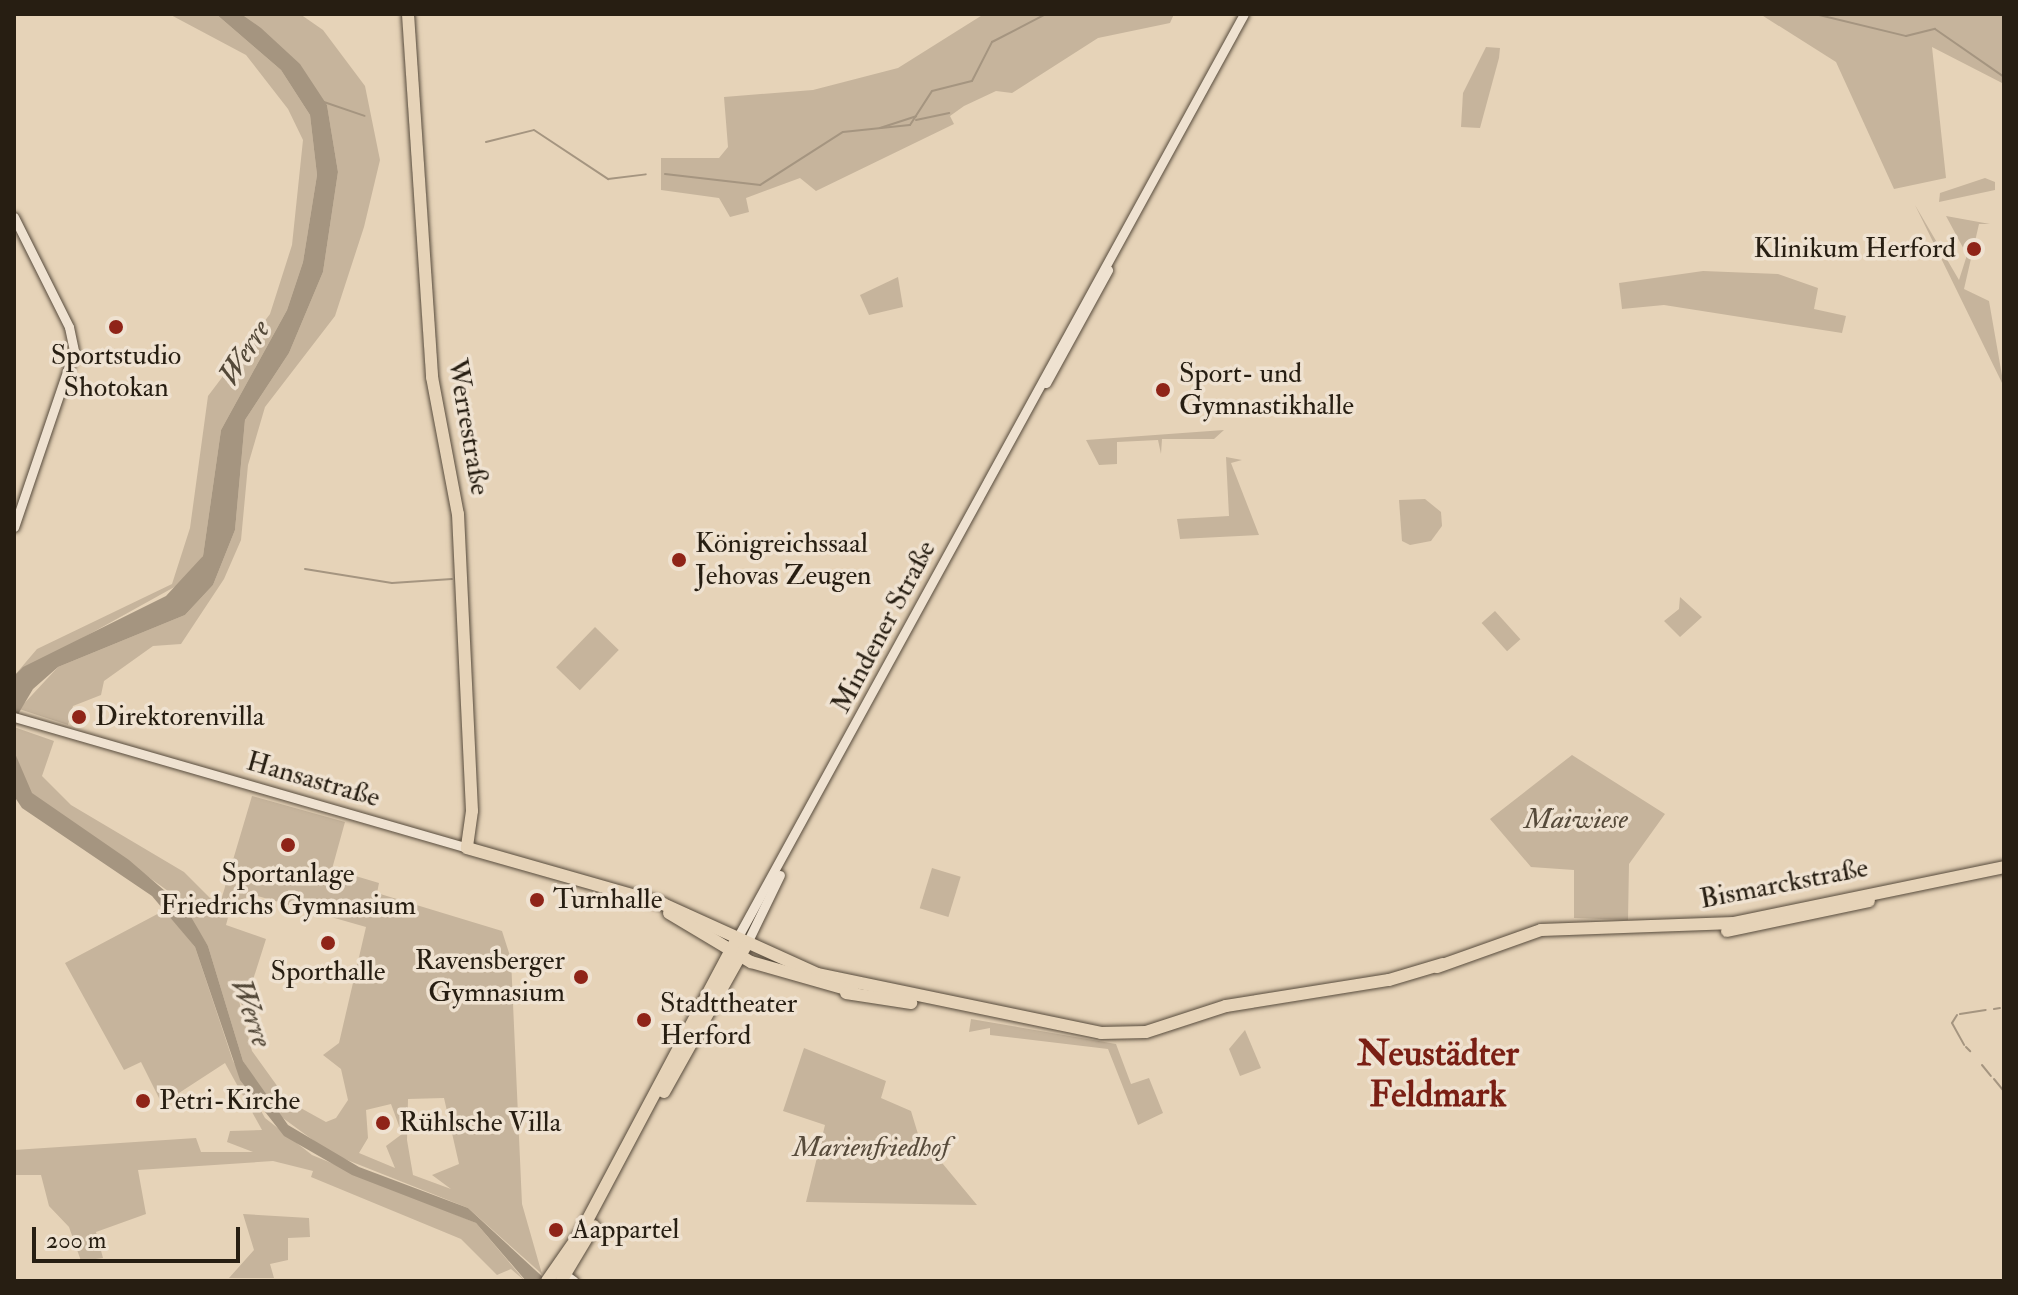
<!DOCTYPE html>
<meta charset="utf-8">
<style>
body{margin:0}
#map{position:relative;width:2018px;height:1295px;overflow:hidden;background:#e6d3b8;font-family:"IM FELL Double Pica",serif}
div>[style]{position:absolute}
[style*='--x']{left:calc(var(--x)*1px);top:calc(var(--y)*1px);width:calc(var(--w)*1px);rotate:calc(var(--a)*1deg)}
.green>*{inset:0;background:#c6b49c;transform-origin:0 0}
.water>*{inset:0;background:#a59580}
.stream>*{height:2px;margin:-1px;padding:0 1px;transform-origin:1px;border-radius:1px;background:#a59580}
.roads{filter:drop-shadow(0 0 2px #574b3c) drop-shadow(0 0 2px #574b3c)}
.minor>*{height:9px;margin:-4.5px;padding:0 4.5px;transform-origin:4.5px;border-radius:4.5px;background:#efe2d1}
.major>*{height:12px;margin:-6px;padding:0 6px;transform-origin:6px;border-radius:6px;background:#e6d3b8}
.dots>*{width:22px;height:22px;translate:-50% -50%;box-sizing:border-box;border:4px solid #efe2d1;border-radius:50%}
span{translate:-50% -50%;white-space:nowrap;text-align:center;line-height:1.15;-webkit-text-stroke:7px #efe2d1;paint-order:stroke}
.poi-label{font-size:28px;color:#271e12}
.right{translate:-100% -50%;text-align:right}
.left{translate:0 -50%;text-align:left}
.street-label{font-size:28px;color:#271e12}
.park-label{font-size:28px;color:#574b3b;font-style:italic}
.water-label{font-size:30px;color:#534838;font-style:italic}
.district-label{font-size:36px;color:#7a1f14;font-weight:700}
.frame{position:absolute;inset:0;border:16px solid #271e12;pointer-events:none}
.scale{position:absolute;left:32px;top:1227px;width:208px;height:36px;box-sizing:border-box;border:4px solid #271e12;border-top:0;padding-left:10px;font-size:24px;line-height:28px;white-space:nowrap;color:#271e12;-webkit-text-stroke:6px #efe2d1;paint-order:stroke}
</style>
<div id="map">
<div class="green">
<i style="clip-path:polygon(169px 14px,216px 14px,281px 70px,310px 115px,317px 175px,303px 262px,287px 310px,221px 430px,203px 556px,187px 580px,14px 676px,37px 649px,172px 584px,190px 528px,208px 396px,270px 314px,292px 245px,303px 140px,288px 109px,246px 55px)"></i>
<i style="clip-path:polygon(241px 14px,300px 14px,323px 30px,365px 86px,380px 160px,364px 227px,335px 316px,265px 407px,248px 465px,241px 540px,224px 579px,181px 644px,153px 646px,104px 681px,101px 695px,73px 706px,68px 725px,19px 709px,58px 667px,185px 615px,213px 585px,235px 530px,245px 420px,289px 353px,323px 272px,338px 172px,327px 105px)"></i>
<i style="clip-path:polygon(984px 14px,1174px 14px,1170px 23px,1098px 38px,1012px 93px,996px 91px,964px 106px,950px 116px,954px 124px,816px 191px,800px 178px,746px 198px,749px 212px,730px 217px,719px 198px,661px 190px,661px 158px,719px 158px,728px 147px,724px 97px,813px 90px,898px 68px)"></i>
<i style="clip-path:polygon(1760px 14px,2004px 14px,2004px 84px,1932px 47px,1946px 178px,1894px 189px,1836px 62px)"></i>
<i style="clip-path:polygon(1486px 47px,1500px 48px,1499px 58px,1480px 128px,1461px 127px,1463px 93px)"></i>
<i style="clip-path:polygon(1985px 178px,1995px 182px,1995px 190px,1939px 202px,1940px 193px)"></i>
<i style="clip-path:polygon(1915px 205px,1959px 280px,1967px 255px,1946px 216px,1990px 224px,1979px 224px,1964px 289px,1989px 301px,2004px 387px)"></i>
<i style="clip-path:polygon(1703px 271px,1778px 274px,1818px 288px,1814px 309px,1846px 316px,1842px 333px,1664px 305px,1622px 309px,1619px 283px)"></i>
<i style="clip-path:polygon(898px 277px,903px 307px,869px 315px,860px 295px)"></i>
<i style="clip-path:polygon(1224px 430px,1214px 439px,1162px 439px,1161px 454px,1158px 440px,1117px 442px,1117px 464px,1099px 465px,1086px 440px)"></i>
<i style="clip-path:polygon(1226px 457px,1242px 460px,1231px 463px,1259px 535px,1180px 539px,1177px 519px,1229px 516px)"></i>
<i style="clip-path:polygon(1425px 499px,1441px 512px,1442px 526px,1431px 541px,1410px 545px,1402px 541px,1399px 500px)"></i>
<i style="clip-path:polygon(1680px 597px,1702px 617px,1680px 637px,1664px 621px,1679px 609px)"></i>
<i style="left:1495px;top:611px;width:38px;height:18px;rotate:48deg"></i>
<i style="left:595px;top:627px;width:33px;height:56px;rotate:44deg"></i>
<i style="clip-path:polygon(evenodd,14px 727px,54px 741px,42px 776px,71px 805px,184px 872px,219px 907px,252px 796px,345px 822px,332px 869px,379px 883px,377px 893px,502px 931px,511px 959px,522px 1204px,542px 1274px,468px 1208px,332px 1154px,276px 1113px,243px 1061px,208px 946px,175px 896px,31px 793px,14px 752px,14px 727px,247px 893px,366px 927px,339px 1043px,323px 1055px,341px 1069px,348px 1100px,336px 1118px,326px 1122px,288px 1101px,252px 1051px,239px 1001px,244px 1008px,266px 939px,226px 925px,232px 903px,244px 906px,247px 893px,14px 727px,444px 1098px,459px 1164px,432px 1175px,451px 1189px,413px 1175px,407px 1140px,408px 1099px,444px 1098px,14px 727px,391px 1104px,402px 1134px,386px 1146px,395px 1168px,359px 1153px,368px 1138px,366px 1110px,391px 1104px)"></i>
<i style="clip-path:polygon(1572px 755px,1665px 814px,1629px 864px,1628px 920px,1574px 918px,1574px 870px,1531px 867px,1490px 819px)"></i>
<i style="left:932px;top:868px;width:30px;height:42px;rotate:17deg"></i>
<i style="clip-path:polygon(165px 910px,195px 947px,233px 1061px,265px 1118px,312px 1155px,476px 1223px,525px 1281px,511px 1269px,497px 1275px,461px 1239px,311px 1177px,313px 1171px,273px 1161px,138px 1170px,146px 1214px,96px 1232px,103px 1258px,81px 1261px,69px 1227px,49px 1206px,41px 1175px,14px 1175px,14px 1150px,196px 1138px,201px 1152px,253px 1152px,227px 1142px,230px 1131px,262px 1130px,225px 1063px,162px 1104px,141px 1062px,124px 1070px,65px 963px)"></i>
<i style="clip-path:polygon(971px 1019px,1116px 1044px,1131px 1084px,1149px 1078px,1163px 1113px,1138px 1125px,1108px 1049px,990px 1035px,990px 1028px,969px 1032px)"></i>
<i style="clip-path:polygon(1245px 1030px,1261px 1068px,1240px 1076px,1229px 1049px)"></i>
<i style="clip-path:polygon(804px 1048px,886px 1081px,881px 1098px,911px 1111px,918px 1134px,977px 1205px,806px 1202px,825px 1125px,783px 1111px)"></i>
<i style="clip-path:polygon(243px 1214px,309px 1218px,310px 1237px,288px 1238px,288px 1260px,270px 1264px,274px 1278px,229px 1278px,254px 1250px)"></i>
</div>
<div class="water">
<i style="clip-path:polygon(216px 14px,241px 14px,261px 28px,300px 64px,327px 105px,338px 172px,323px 272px,289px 353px,245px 420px,235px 530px,213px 585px,185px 615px,58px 667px,33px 689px,14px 721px,14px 676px,23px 667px,166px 596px,203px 556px,221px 430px,287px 310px,303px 262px,317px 175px,310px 115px,281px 70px)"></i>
<i style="clip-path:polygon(14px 751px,32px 793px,129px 860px,187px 910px,208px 946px,243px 1061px,288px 1125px,359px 1167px,468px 1208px,547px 1281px,526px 1281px,476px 1223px,352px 1175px,284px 1136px,240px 1080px,195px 947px,152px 896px,22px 808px,14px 796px)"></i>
</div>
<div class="stream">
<i style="--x:1110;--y:14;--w:9;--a:0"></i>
<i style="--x:1815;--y:14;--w:94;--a:13.6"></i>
<i style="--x:1906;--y:36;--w:30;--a:-14"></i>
<i style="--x:1935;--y:29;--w:84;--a:34.8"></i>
<i style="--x:321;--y:101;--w:46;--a:18.8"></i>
<i style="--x:916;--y:120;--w:34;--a:-12"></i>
<i style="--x:880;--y:128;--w:38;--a:-18"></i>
<i style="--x:486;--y:142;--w:49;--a:-14"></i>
<i style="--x:534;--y:130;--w:89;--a:33.5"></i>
<i style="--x:608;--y:179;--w:38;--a:-7"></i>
<i style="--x:665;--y:174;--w:96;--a:6.6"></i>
<i style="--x:760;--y:185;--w:98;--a:-32.6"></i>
<i style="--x:843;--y:132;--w:67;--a:-6"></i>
<i style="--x:910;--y:125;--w:40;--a:-57.1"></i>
<i style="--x:932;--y:91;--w:41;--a:-14"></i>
<i style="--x:972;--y:81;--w:44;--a:-62.9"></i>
<i style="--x:992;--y:42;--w:61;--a:-27.4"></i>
<i style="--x:305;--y:569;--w:88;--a:9.1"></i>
<i style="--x:392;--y:583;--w:60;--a:-3.8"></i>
<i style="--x:1994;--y:1009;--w:6;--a:-9"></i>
<i style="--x:1960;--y:1014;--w:26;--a:-9"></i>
<i style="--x:1957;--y:1015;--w:9;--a:122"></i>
<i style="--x:1952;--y:1023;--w:25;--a:61"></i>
<i style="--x:1966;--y:1047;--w:6;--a:45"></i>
<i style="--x:1982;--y:1065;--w:14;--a:51"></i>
<i style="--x:1994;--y:1079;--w:14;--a:51"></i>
</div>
<div class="roads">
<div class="minor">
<i style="--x:14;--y:217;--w:123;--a:63.4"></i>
<i style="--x:69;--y:327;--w:25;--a:78"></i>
<i style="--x:74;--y:351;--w:186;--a:108.8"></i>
<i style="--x:1046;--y:383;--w:129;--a:-61.2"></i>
<i style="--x:14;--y:717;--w:472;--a:16.1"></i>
<i style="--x:735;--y:942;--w:1058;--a:-61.26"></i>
<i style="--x:745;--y:947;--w:80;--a:-64.1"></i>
<i style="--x:560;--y:1271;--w:17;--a:36"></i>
</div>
<div class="major">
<i style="--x:408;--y:14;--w:364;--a:86.2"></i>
<i style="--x:432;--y:377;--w:139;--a:79.3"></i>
<i style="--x:458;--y:514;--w:297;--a:87.3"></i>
<i style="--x:472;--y:811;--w:37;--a:98"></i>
<i style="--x:467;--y:848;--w:204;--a:15.9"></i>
<i style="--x:663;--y:904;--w:169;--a:24.4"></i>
<i style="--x:817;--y:974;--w:290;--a:11.7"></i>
<i style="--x:1101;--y:1033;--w:45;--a:-1.3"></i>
<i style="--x:1146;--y:1032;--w:84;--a:-18"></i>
<i style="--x:1226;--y:1006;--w:165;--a:-9.1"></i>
<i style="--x:1389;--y:980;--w:56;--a:-16.5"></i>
<i style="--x:669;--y:913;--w:96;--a:30.9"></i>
<i style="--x:751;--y:962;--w:106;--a:15.9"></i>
<i style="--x:1727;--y:931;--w:145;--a:-11.9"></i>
<i style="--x:1437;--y:967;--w:110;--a:-19.6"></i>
<i style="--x:1541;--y:930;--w:193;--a:-2.1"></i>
<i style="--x:1734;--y:923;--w:276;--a:-11.7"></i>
<i style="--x:846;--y:993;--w:66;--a:8.7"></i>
<i style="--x:664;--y:1092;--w:166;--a:-60.8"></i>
<i style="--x:547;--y:1281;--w:60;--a:-55.2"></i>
<i style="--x:581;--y:1232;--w:328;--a:-62"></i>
<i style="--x:561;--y:1281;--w:64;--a:-59"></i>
</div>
</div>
<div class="dots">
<i style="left:1974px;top:249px;background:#8f2418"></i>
<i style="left:116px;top:327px;background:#8f2418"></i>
<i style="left:1163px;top:390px;background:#8f2418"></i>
<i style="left:679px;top:560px;background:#8f2418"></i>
<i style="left:79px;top:717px;background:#8f2418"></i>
<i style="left:288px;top:845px;background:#8f2418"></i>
<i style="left:537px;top:900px;background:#8f2418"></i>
<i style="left:328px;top:943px;background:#8f2418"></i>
<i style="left:581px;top:977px;background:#8f2418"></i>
<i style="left:644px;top:1020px;background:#8f2418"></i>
<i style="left:143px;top:1101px;background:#8f2418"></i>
<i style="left:383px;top:1123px;background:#8f2418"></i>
<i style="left:556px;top:1230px;background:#8f2418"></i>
</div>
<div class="poi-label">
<span class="right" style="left:1956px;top:249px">Klinikum Herford</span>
<span style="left:116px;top:372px">Sportstudio<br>Shotokan</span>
<span class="left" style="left:1179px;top:390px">Sport- und<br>Gymnastikhalle</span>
<span class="left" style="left:695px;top:560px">Königreichssaal<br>Jehovas Zeugen</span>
<span class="left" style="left:95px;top:717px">Direktorenvilla</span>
<span style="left:288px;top:890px">Sportanlage<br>Friedrichs Gymnasium</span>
<span class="left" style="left:553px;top:900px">Turnhalle</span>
<span class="right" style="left:565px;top:977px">Ravensberger<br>Gymnasium</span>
<span style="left:328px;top:972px">Sporthalle</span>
<span class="left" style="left:660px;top:1020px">Stadttheater<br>Herford</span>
<span class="left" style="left:159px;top:1101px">Petri-Kirche</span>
<span class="left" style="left:399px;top:1123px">Rühlsche Villa</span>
<span class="left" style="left:572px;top:1230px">Aappartel</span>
</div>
<div class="street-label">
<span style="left:468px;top:427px;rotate:80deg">Werrestraße</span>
<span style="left:884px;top:627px;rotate:-62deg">Mindener Straße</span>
<span style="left:313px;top:780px;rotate:16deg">Hansastraße</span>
<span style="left:1784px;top:884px;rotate:-11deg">Bismarckstraße</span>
</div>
<div class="park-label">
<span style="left:1576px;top:820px">Maiwiese</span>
<span style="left:871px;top:1148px">Marienfriedhof</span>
</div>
<div class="water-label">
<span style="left:245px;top:353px;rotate:-58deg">Werre</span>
<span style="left:251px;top:1013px;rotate:71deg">Werre</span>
</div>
<div class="district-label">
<span style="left:1438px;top:1074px">Neustädter<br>Feldmark</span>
</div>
<div class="frame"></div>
<div class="scale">200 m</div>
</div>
